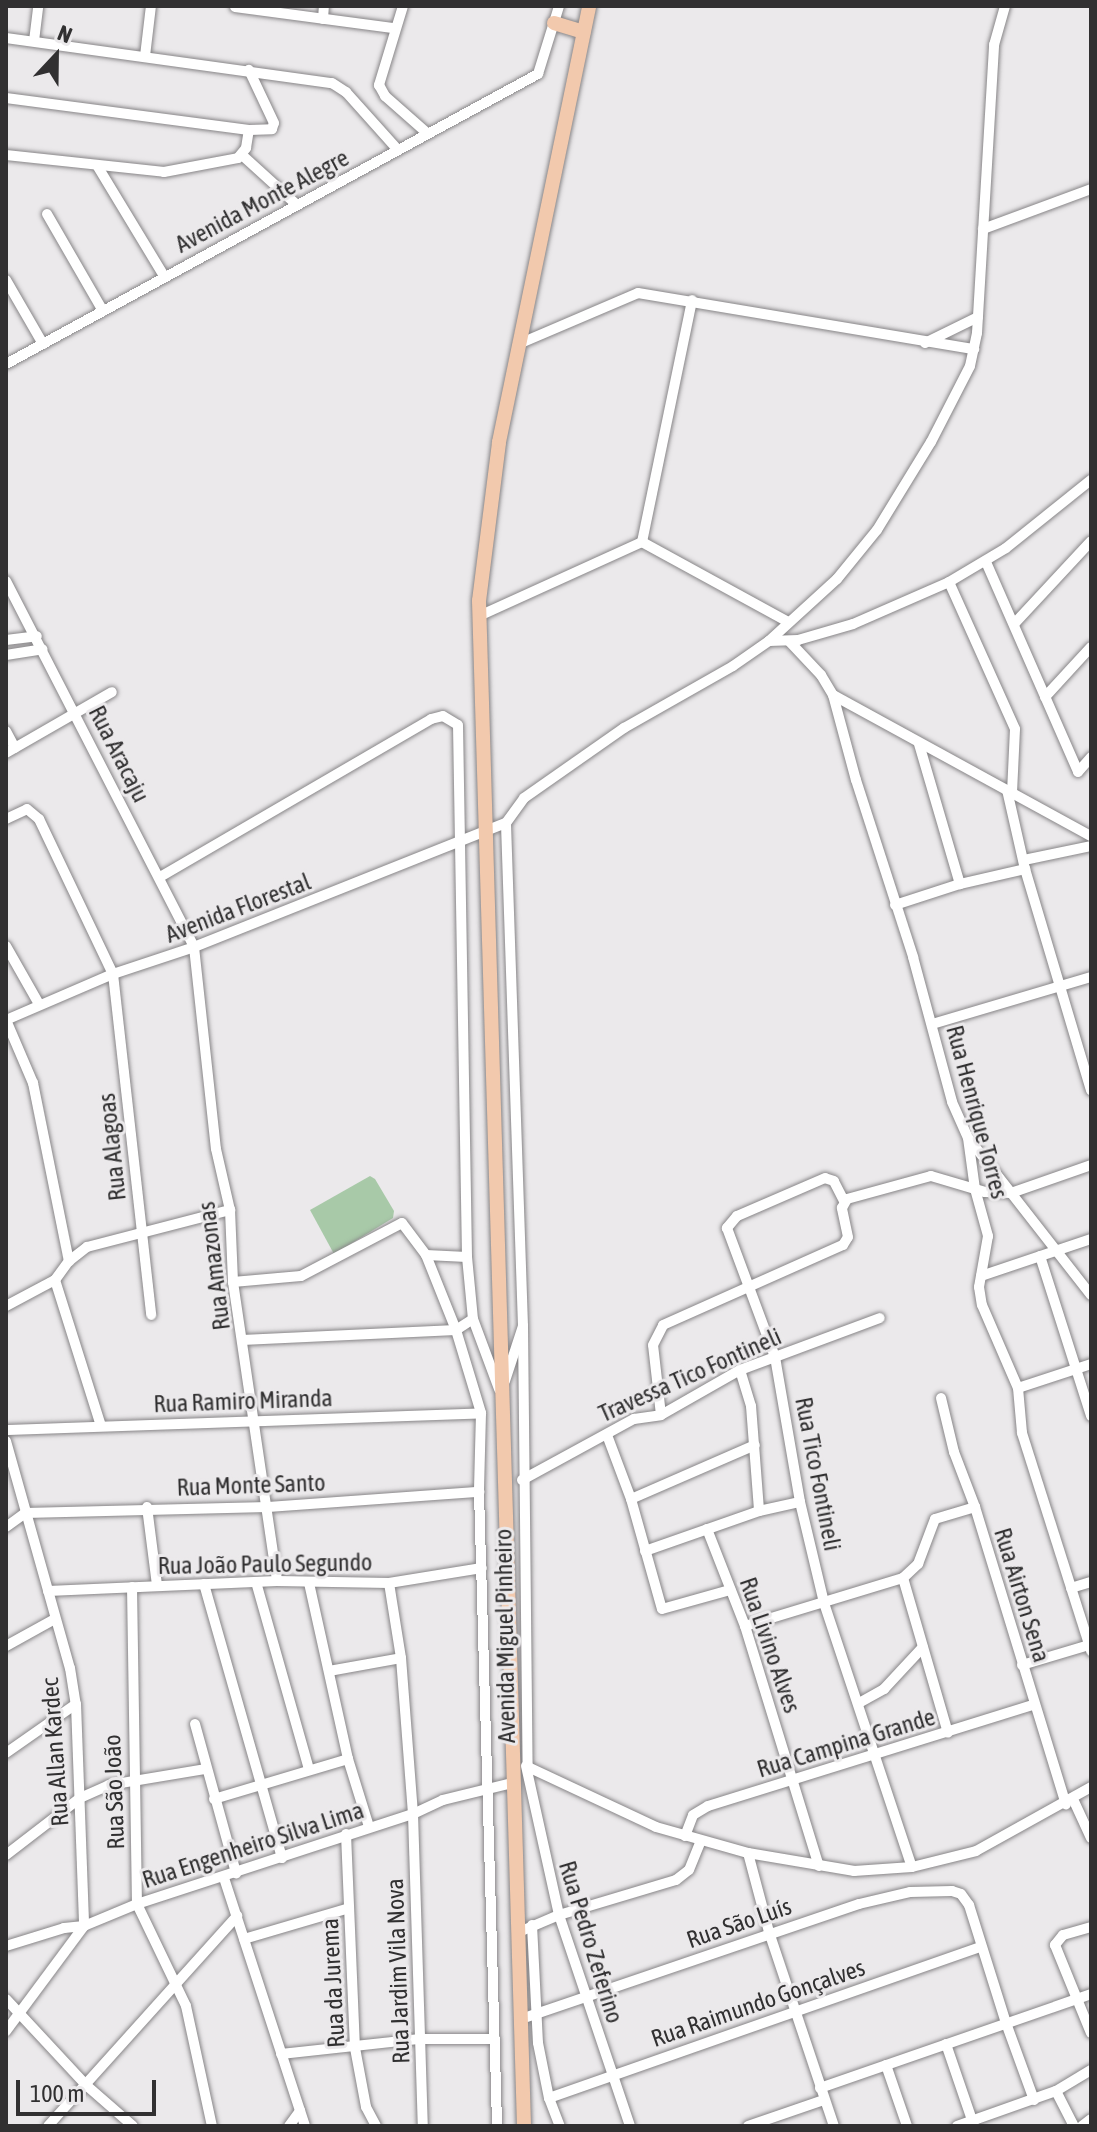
<!DOCTYPE html>
<meta charset="utf-8">
<style>
body{margin:0}
#map{position:relative;width:1097px;height:2132px;overflow:hidden;background:#ebe9eb;font-family:"Asap Condensed",sans-serif}
div>[style]{position:absolute}
[style*='--x']{left:calc(var(--x)*1px);top:calc(var(--y)*1px);width:calc(var(--w)*1px);rotate:calc(var(--a)*1deg)}
.green>*{inset:0;background:#a8c9a8}
.roads{filter:drop-shadow(0 0 2px #878587) drop-shadow(0 0 2px #878587)}
.minor>*{height:10px;margin:-5px;padding:0 5px;transform-origin:5px;border-radius:5px;background:#fff}
.highway>*{height:14px;margin:-7px;padding:0 7px;transform-origin:7px;border-radius:7px;background:#f2c9ad}
span{translate:-50% -50%;white-space:nowrap;text-align:center;line-height:1.15;-webkit-text-stroke:6px #ebe9eb;paint-order:stroke}
.street-label{font-size:24px;color:#313031}
.frame{position:absolute;inset:0;border:8px solid #313031;pointer-events:none}
.north{position:absolute;left:16px;top:16px;width:80px;height:80px;-webkit-text-stroke:6px #ebe9eb;paint-order:stroke;rotate:22deg;font-size:22px;font-weight:700;line-height:32px;text-align:center;color:#313031}
.north::after{content:'';display:block;margin:auto;width:28px;height:36px;background:#313031;clip-path:polygon(50% 0,100% 100%,50% 72%,0 100%)}
.scale{position:absolute;left:16px;top:2080px;width:140px;height:36px;box-sizing:border-box;border:4px solid #313031;border-top:0;padding-left:10px;font-size:24px;line-height:28px;white-space:nowrap;color:#313031;-webkit-text-stroke:6px #ebe9eb;paint-order:stroke}
</style>
<div id="map">
<div class="green">
<i style="clip-path:polygon(370px 1176px,375px 1179px,394px 1211px,393px 1218px,334px 1254px,310px 1210px)"></i>
</div>
<div class="roads">
<div class="minor">
<i style="--x:403;--y:6;--w:83;--a:106.9"></i>
<i style="--x:379;--y:85;--w:13;--a:61"></i>
<i style="--x:385;--y:96;--w:56;--a:41.4"></i>
<i style="--x:235;--y:7;--w:159;--a:7.6"></i>
<i style="--x:323;--y:19;--w:13;--a:-86"></i>
<i style="--x:6;--y:38;--w:329;--a:7.9"></i>
<i style="--x:332;--y:83;--w:17;--a:33"></i>
<i style="--x:346;--y:92;--w:78;--a:48.1"></i>
<i style="--x:34;--y:41;--w:35;--a:-83"></i>
<i style="--x:145;--y:56;--w:50;--a:-83.2"></i>
<i style="--x:6;--y:98;--w:245;--a:7.5"></i>
<i style="--x:249;--y:130;--w:23;--a:-2"></i>
<i style="--x:272;--y:129;--w:6;--a:-72"></i>
<i style="--x:274;--y:123;--w:59;--a:-115.3"></i>
<i style="--x:6;--y:155;--w:159;--a:6.1"></i>
<i style="--x:164;--y:172;--w:75;--a:-10.7"></i>
<i style="--x:238;--y:158;--w:13;--a:-51"></i>
<i style="--x:246;--y:148;--w:18;--a:-81"></i>
<i style="--x:242;--y:155;--w:74;--a:42.3"></i>
<i style="--x:98;--y:167;--w:127;--a:58.8"></i>
<i style="--x:47;--y:214;--w:112;--a:60"></i>
<i style="--x:983;--y:229;--w:115;--a:-20.3"></i>
<i style="--x:6;--y:280;--w:74;--a:60"></i>
<i style="--x:521;--y:343;--w:127;--a:-23.1"></i>
<i style="--x:638;--y:293;--w:341;--a:9.5"></i>
<i style="--x:925;--y:343;--w:59;--a:-26.1"></i>
<i style="--x:6;--y:364;--w:606;--a:-28.6"></i>
<i style="--x:538;--y:74;--w:71;--a:-72.8"></i>
<i style="--x:642;--y:542;--w:247;--a:-78.3"></i>
<i style="--x:642;--y:542;--w:166;--a:28.7"></i>
<i style="--x:986;--y:562;--w:229;--a:66.3"></i>
<i style="--x:1078;--y:772;--w:20;--a:-49"></i>
<i style="--x:6;--y:581;--w:411;--a:62.8"></i>
<i style="--x:194;--y:947;--w:203;--a:83.8"></i>
<i style="--x:216;--y:1149;--w:63;--a:77.1"></i>
<i style="--x:230;--y:1210;--w:72;--a:87.6"></i>
<i style="--x:233;--y:1282;--w:302;--a:81.6"></i>
<i style="--x:949;--y:582;--w:161;--a:65.8"></i>
<i style="--x:1015;--y:729;--w:64;--a:92.7"></i>
<i style="--x:479;--y:616;--w:179;--a:-24.4"></i>
<i style="--x:1014;--y:624;--w:113;--a:-47.1"></i>
<i style="--x:6;--y:640;--w:31;--a:-7"></i>
<i style="--x:769;--y:641;--w:29;--a:-2"></i>
<i style="--x:798;--y:640;--w:57;--a:-16.2"></i>
<i style="--x:853;--y:624;--w:105;--a:-23.6"></i>
<i style="--x:949;--y:582;--w:66;--a:-30.8"></i>
<i style="--x:1006;--y:548;--w:109;--a:-38.7"></i>
<i style="--x:789;--y:641;--w:47;--a:46.7"></i>
<i style="--x:821;--y:675;--w:23;--a:59"></i>
<i style="--x:833;--y:695;--w:88;--a:74.9"></i>
<i style="--x:856;--y:780;--w:186;--a:72.1"></i>
<i style="--x:913;--y:957;--w:150;--a:74.9"></i>
<i style="--x:952;--y:1102;--w:39;--a:66"></i>
<i style="--x:968;--y:1138;--w:51;--a:82.2"></i>
<i style="--x:975;--y:1189;--w:49;--a:74.5"></i>
<i style="--x:988;--y:1236;--w:52;--a:100"></i>
<i style="--x:979;--y:1287;--w:18;--a:81"></i>
<i style="--x:982;--y:1305;--w:90;--a:66.6"></i>
<i style="--x:1018;--y:1388;--w:45;--a:84.9"></i>
<i style="--x:1022;--y:1433;--w:229;--a:72.4"></i>
<i style="--x:6;--y:655;--w:37;--a:-9"></i>
<i style="--x:833;--y:695;--w:294;--a:28.7"></i>
<i style="--x:1045;--y:697;--w:68;--a:-47.4"></i>
<i style="--x:6;--y:731;--w:19;--a:62"></i>
<i style="--x:919;--y:744;--w:146;--a:73.7"></i>
<i style="--x:6;--y:753;--w:122;--a:-29.9"></i>
<i style="--x:1007;--y:790;--w:81;--a:77.2"></i>
<i style="--x:1025;--y:869;--w:231;--a:73.4"></i>
<i style="--x:6;--y:819;--w:23;--a:-25"></i>
<i style="--x:27;--y:809;--w:16;--a:40"></i>
<i style="--x:39;--y:819;--w:172;--a:64.5"></i>
<i style="--x:113;--y:974;--w:343;--a:83.6"></i>
<i style="--x:1024;--y:860;--w:68;--a:-11.8"></i>
<i style="--x:160;--y:877;--w:314;--a:-30.2"></i>
<i style="--x:431;--y:719;--w:12;--a:-14"></i>
<i style="--x:443;--y:716;--w:17;--a:31"></i>
<i style="--x:458;--y:725;--w:532;--a:89.03"></i>
<i style="--x:467;--y:1257;--w:62;--a:84.5"></i>
<i style="--x:473;--y:1319;--w:75;--a:69.6"></i>
<i style="--x:895;--y:905;--w:68;--a:-17.9"></i>
<i style="--x:960;--y:884;--w:67;--a:-13"></i>
<i style="--x:6;--y:946;--w:67;--a:60.4"></i>
<i style="--x:6;--y:1020;--w:116;--a:-23.3"></i>
<i style="--x:113;--y:974;--w:85;--a:-18.4"></i>
<i style="--x:194;--y:947;--w:336;--a:-21.7"></i>
<i style="--x:506;--y:823;--w:31;--a:-54"></i>
<i style="--x:524;--y:798;--w:122;--a:-35"></i>
<i style="--x:624;--y:728;--w:125;--a:-29.6"></i>
<i style="--x:733;--y:666;--w:44;--a:-34.8"></i>
<i style="--x:769;--y:641;--w:92;--a:-42.4"></i>
<i style="--x:837;--y:579;--w:63;--a:-50.8"></i>
<i style="--x:877;--y:530;--w:103;--a:-58.5"></i>
<i style="--x:931;--y:442;--w:85;--a:-62.8"></i>
<i style="--x:970;--y:366;--w:34;--a:-78"></i>
<i style="--x:977;--y:333;--w:289;--a:-86.6"></i>
<i style="--x:994;--y:45;--w:41;--a:-74.2"></i>
<i style="--x:6;--y:1020;--w:69;--a:66.8"></i>
<i style="--x:33;--y:1083;--w:182;--a:78.6"></i>
<i style="--x:932;--y:1024;--w:166;--a:-16.5"></i>
<i style="--x:969;--y:1139;--w:198;--a:52"></i>
<i style="--x:844;--y:1201;--w:22;--a:-117"></i>
<i style="--x:834;--y:1181;--w:9;--a:-162"></i>
<i style="--x:825;--y:1178;--w:96;--a:156.6"></i>
<i style="--x:737;--y:1216;--w:16;--a:130"></i>
<i style="--x:727;--y:1228;--w:138;--a:69.6"></i>
<i style="--x:775;--y:1357;--w:147;--a:80.2"></i>
<i style="--x:800;--y:1502;--w:104;--a:76.6"></i>
<i style="--x:824;--y:1603;--w:278;--a:71.6"></i>
<i style="--x:426;--y:1255;--w:41;--a:2.8"></i>
<i style="--x:1040;--y:1256;--w:168;--a:72.3"></i>
<i style="--x:981;--y:1276;--w:116;--a:-18.6"></i>
<i style="--x:55;--y:1280;--w:153;--a:72.5"></i>
<i style="--x:233;--y:1282;--w:68;--a:-5"></i>
<i style="--x:301;--y:1276;--w:114;--a:-27.7"></i>
<i style="--x:402;--y:1223;--w:40;--a:53"></i>
<i style="--x:426;--y:1255;--w:81;--a:68.2"></i>
<i style="--x:456;--y:1330;--w:87;--a:73.2"></i>
<i style="--x:481;--y:1413;--w:79;--a:91.5"></i>
<i style="--x:479;--y:1492;--w:634;--a:88.37"></i>
<i style="--x:6;--y:1306;--w:55;--a:-28"></i>
<i style="--x:55;--y:1280;--w:24;--a:-54"></i>
<i style="--x:69;--y:1261;--w:23;--a:-38"></i>
<i style="--x:87;--y:1247;--w:148;--a:-14.5"></i>
<i style="--x:523;--y:1326;--w:441;--a:89.4"></i>
<i style="--x:528;--y:1767;--w:141;--a:25.1"></i>
<i style="--x:656;--y:1827;--w:96;--a:15.8"></i>
<i style="--x:748;--y:1853;--w:108;--a:9.6"></i>
<i style="--x:854;--y:1871;--w:58;--a:-3.9"></i>
<i style="--x:912;--y:1867;--w:66;--a:-14"></i>
<i style="--x:976;--y:1851;--w:132;--a:-29.1"></i>
<i style="--x:242;--y:1340;--w:214;--a:-2.7"></i>
<i style="--x:456;--y:1330;--w:20;--a:-33"></i>
<i style="--x:740;--y:1370;--w:38;--a:73"></i>
<i style="--x:751;--y:1406;--w:105;--a:85.6"></i>
<i style="--x:505;--y:1381;--w:58;--a:-71.9"></i>
<i style="--x:523;--y:1326;--w:503;--a:-91.94"></i>
<i style="--x:1018;--y:1388;--w:77;--a:-18.2"></i>
<i style="--x:941;--y:1398;--w:56;--a:76.5"></i>
<i style="--x:954;--y:1452;--w:59;--a:69.1"></i>
<i style="--x:975;--y:1507;--w:311;--a:73"></i>
<i style="--x:661;--y:1415;--w:70;--a:-96.5"></i>
<i style="--x:653;--y:1345;--w:22;--a:-63"></i>
<i style="--x:663;--y:1325;--w:197;--a:-24"></i>
<i style="--x:843;--y:1245;--w:9;--a:-58"></i>
<i style="--x:848;--y:1237;--w:30;--a:-102"></i>
<i style="--x:842;--y:1208;--w:10;--a:-61"></i>
<i style="--x:847;--y:1199;--w:87;--a:-15.3"></i>
<i style="--x:931;--y:1176;--w:56;--a:16.5"></i>
<i style="--x:985;--y:1192;--w:26;--a:2"></i>
<i style="--x:1011;--y:1193;--w:85;--a:-19.3"></i>
<i style="--x:6;--y:1430;--w:475;--a:-2"></i>
<i style="--x:607;--y:1435;--w:68;--a:69.4"></i>
<i style="--x:631;--y:1499;--w:114;--a:74.3"></i>
<i style="--x:662;--y:1609;--w:71;--a:-15.6"></i>
<i style="--x:6;--y:1441;--w:236;--a:74.3"></i>
<i style="--x:70;--y:1668;--w:36;--a:81"></i>
<i style="--x:76;--y:1704;--w:222;--a:87.9"></i>
<i style="--x:84;--y:1926;--w:131;--a:126.6"></i>
<i style="--x:522;--y:1480;--w:128;--a:-28.6"></i>
<i style="--x:634;--y:1419;--w:27;--a:-8"></i>
<i style="--x:661;--y:1415;--w:91;--a:-29.7"></i>
<i style="--x:740;--y:1370;--w:149;--a:-20.4"></i>
<i style="--x:631;--y:1499;--w:135;--a:-23.5"></i>
<i style="--x:147;--y:1507;--w:79;--a:82.7"></i>
<i style="--x:6;--y:1527;--w:24;--a:-36"></i>
<i style="--x:25;--y:1513;--w:243;--a:-1.4"></i>
<i style="--x:268;--y:1507;--w:212;--a:-4.1"></i>
<i style="--x:707;--y:1529;--w:104;--a:68.6"></i>
<i style="--x:745;--y:1626;--w:251;--a:72.9"></i>
<i style="--x:645;--y:1551;--w:121;--a:-19.3"></i>
<i style="--x:759;--y:1511;--w:42;--a:-12.4"></i>
<i style="--x:903;--y:1578;--w:161;--a:73.8"></i>
<i style="--x:256;--y:1582;--w:194;--a:74.2"></i>
<i style="--x:309;--y:1583;--w:180;--a:77.5"></i>
<i style="--x:348;--y:1759;--w:71;--a:72.8"></i>
<i style="--x:389;--y:1583;--w:76;--a:80.9"></i>
<i style="--x:401;--y:1658;--w:156;--a:85.6"></i>
<i style="--x:413;--y:1814;--w:312;--a:88.2"></i>
<i style="--x:204;--y:1584;--w:285;--a:74.1"></i>
<i style="--x:132;--y:1587;--w:317;--a:89.1"></i>
<i style="--x:137;--y:1904;--w:113;--a:64.3"></i>
<i style="--x:186;--y:2006;--w:123;--a:77.8"></i>
<i style="--x:1071;--y:1588;--w:21;--a:-17"></i>
<i style="--x:48;--y:1591;--w:229;--a:-2.5"></i>
<i style="--x:277;--y:1581;--w:112;--a:1"></i>
<i style="--x:389;--y:1583;--w:94;--a:-9.2"></i>
<i style="--x:745;--y:1626;--w:165;--a:-16.9"></i>
<i style="--x:903;--y:1578;--w:21;--a:-43"></i>
<i style="--x:918;--y:1564;--w:48;--a:-69.3"></i>
<i style="--x:935;--y:1519;--w:42;--a:-16.7"></i>
<i style="--x:6;--y:1646;--w:56;--a:-28.9"></i>
<i style="--x:1022;--y:1665;--w:70;--a:-16.6"></i>
<i style="--x:329;--y:1671;--w:73;--a:-10.2"></i>
<i style="--x:859;--y:1703;--w:29;--a:-29"></i>
<i style="--x:884;--y:1689;--w:57;--a:-47.1"></i>
<i style="--x:195;--y:1724;--w:155;--a:74.6"></i>
<i style="--x:6;--y:1753;--w:85;--a:-35"></i>
<i style="--x:526;--y:1766;--w:153;--a:77.5"></i>
<i style="--x:559;--y:1915;--w:223;--a:71.4"></i>
<i style="--x:214;--y:1799;--w:140;--a:-16.6"></i>
<i style="--x:1073;--y:1799;--w:43;--a:65.2"></i>
<i style="--x:346;--y:1834;--w:214;--a:87.6"></i>
<i style="--x:355;--y:2048;--w:60;--a:79.4"></i>
<i style="--x:366;--y:2107;--w:21;--a:62"></i>
<i style="--x:685;--y:1836;--w:22;--a:-69"></i>
<i style="--x:693;--y:1815;--w:17;--a:-31"></i>
<i style="--x:708;--y:1806;--w:340;--a:-17.3"></i>
<i style="--x:748;--y:1853;--w:82;--a:75.1"></i>
<i style="--x:769;--y:1932;--w:205;--a:71.5"></i>
<i style="--x:6;--y:1855;--w:93;--a:-37.6"></i>
<i style="--x:80;--y:1798;--w:32;--a:-24"></i>
<i style="--x:109;--y:1785;--w:98;--a:-9.4"></i>
<i style="--x:224;--y:1878;--w:261;--a:71.9"></i>
<i style="--x:532;--y:1925;--w:118;--a:87.1"></i>
<i style="--x:538;--y:2043;--w:56;--a:78.7"></i>
<i style="--x:549;--y:2098;--w:30;--a:69"></i>
<i style="--x:1091;--y:1927;--w:29;--a:164"></i>
<i style="--x:1063;--y:1935;--w:13;--a:129"></i>
<i style="--x:1055;--y:1945;--w:95;--a:67.8"></i>
<i style="--x:519;--y:1932;--w:43;--a:-23"></i>
<i style="--x:559;--y:1915;--w:122;--a:-16.7"></i>
<i style="--x:676;--y:1880;--w:16;--a:-38"></i>
<i style="--x:689;--y:1870;--w:31;--a:-68"></i>
<i style="--x:244;--y:1939;--w:109;--a:-16.4"></i>
<i style="--x:6;--y:1946;--w:61;--a:-17.2"></i>
<i style="--x:64;--y:1928;--w:20;--a:-6"></i>
<i style="--x:84;--y:1926;--w:57;--a:-22.5"></i>
<i style="--x:137;--y:1904;--w:290;--a:-18.1"></i>
<i style="--x:413;--y:1814;--w:33;--a:-25"></i>
<i style="--x:443;--y:1800;--w:71;--a:-13.8"></i>
<i style="--x:6;--y:1999;--w:117;--a:47.1"></i>
<i style="--x:86;--y:2085;--w:62;--a:41.1"></i>
<i style="--x:521;--y:2019;--w:357;--a:-18.8"></i>
<i style="--x:859;--y:1904;--w:52;--a:-13.2"></i>
<i style="--x:910;--y:1892;--w:42;--a:-1.4"></i>
<i style="--x:952;--y:1891;--w:9;--a:18"></i>
<i style="--x:961;--y:1894;--w:14;--a:54"></i>
<i style="--x:969;--y:1905;--w:124;--a:72.6"></i>
<i style="--x:1006;--y:2023;--w:82;--a:70"></i>
<i style="--x:946;--y:2044;--w:87;--a:71.1"></i>
<i style="--x:281;--y:2054;--w:140;--a:-6.2"></i>
<i style="--x:420;--y:2039;--w:75;--a:0"></i>
<i style="--x:886;--y:2065;--w:65;--a:71"></i>
<i style="--x:820;--y:2088;--w:287;--a:-19.1"></i>
<i style="--x:1056;--y:2091;--w:39;--a:63"></i>
<i style="--x:549;--y:2098;--w:458;--a:-19.3"></i>
<i style="--x:48;--y:2126;--w:283;--a:-48"></i>
<i style="--x:289;--y:2126;--w:19;--a:-54"></i>
<i style="--x:748;--y:2126;--w:80;--a:-18.9"></i>
<i style="--x:957;--y:2126;--w:105;--a:-19.5"></i>
<i style="--x:1056;--y:2091;--w:41;--a:-31"></i>
<i style="--x:1082;--y:2126;--w:11;--a:-38"></i>
</div>
<div class="highway">
<i style="--x:554;--y:23;--w:31;--a:17"></i>
<i style="--x:524;--y:2126;--w:1526;--a:-91.69"></i>
<i style="--x:479;--y:601;--w:160;--a:-82.8"></i>
<i style="--x:499;--y:442;--w:445;--a:-78.3"></i>
</div>
</div>
<div class="street-label">
<span style="left:262px;top:201px;rotate:-28deg">Avenida Monte Alegre</span>
<span style="left:119px;top:754px;rotate:63deg">Rua Aracaju</span>
<span style="left:238px;top:908px;rotate:-21deg">Avenida Florestal</span>
<span style="left:977px;top:1112px;rotate:75deg">Rua Henrique Torres</span>
<span style="left:112px;top:1147px;rotate:-96deg">Rua Alagoas</span>
<span style="left:214px;top:1266px;rotate:-97deg">Rua Amazonas</span>
<span style="left:690px;top:1375px;rotate:-24deg">Travessa Tico Fontineli</span>
<span style="left:243px;top:1401px;rotate:-2deg">Rua Ramiro Miranda</span>
<span style="left:818px;top:1474px;rotate:79deg">Rua Tico Fontineli</span>
<span style="left:251px;top:1485px;rotate:-2deg">Rua Monte Santo</span>
<span style="left:265px;top:1564px;rotate:-1deg">Rua João Paulo Segundo</span>
<span style="left:1022px;top:1595px;rotate:73deg">Rua Airton Sena</span>
<span style="left:505px;top:1636px;rotate:-91deg">Avenida Miguel Pinheiro</span>
<span style="left:770px;top:1645px;rotate:71deg">Rua Livino Alves</span>
<span style="left:846px;top:1743px;rotate:-17deg">Rua Campina Grande</span>
<span style="left:55px;top:1752px;rotate:-94deg">Rua Allan Kardec</span>
<span style="left:114px;top:1792px;rotate:-92deg">Rua São João</span>
<span style="left:253px;top:1845px;rotate:-18deg">Rua Engenheiro Silva Lima</span>
<span style="left:739px;top:1923px;rotate:-19deg">Rua São Luís</span>
<span style="left:591px;top:1942px;rotate:73deg">Rua Pedro Zeferino</span>
<span style="left:398px;top:1971px;rotate:-92deg">Rua Jardim Vila Nova</span>
<span style="left:333px;top:1983px;rotate:-93deg">Rua da Jurema</span>
<span style="left:758px;top:2003px;rotate:-19deg">Rua Raimundo Gonçalves</span>
</div>
<div class="frame"></div>
<div class="north">N</div>
<div class="scale">100 m</div>
</div>
